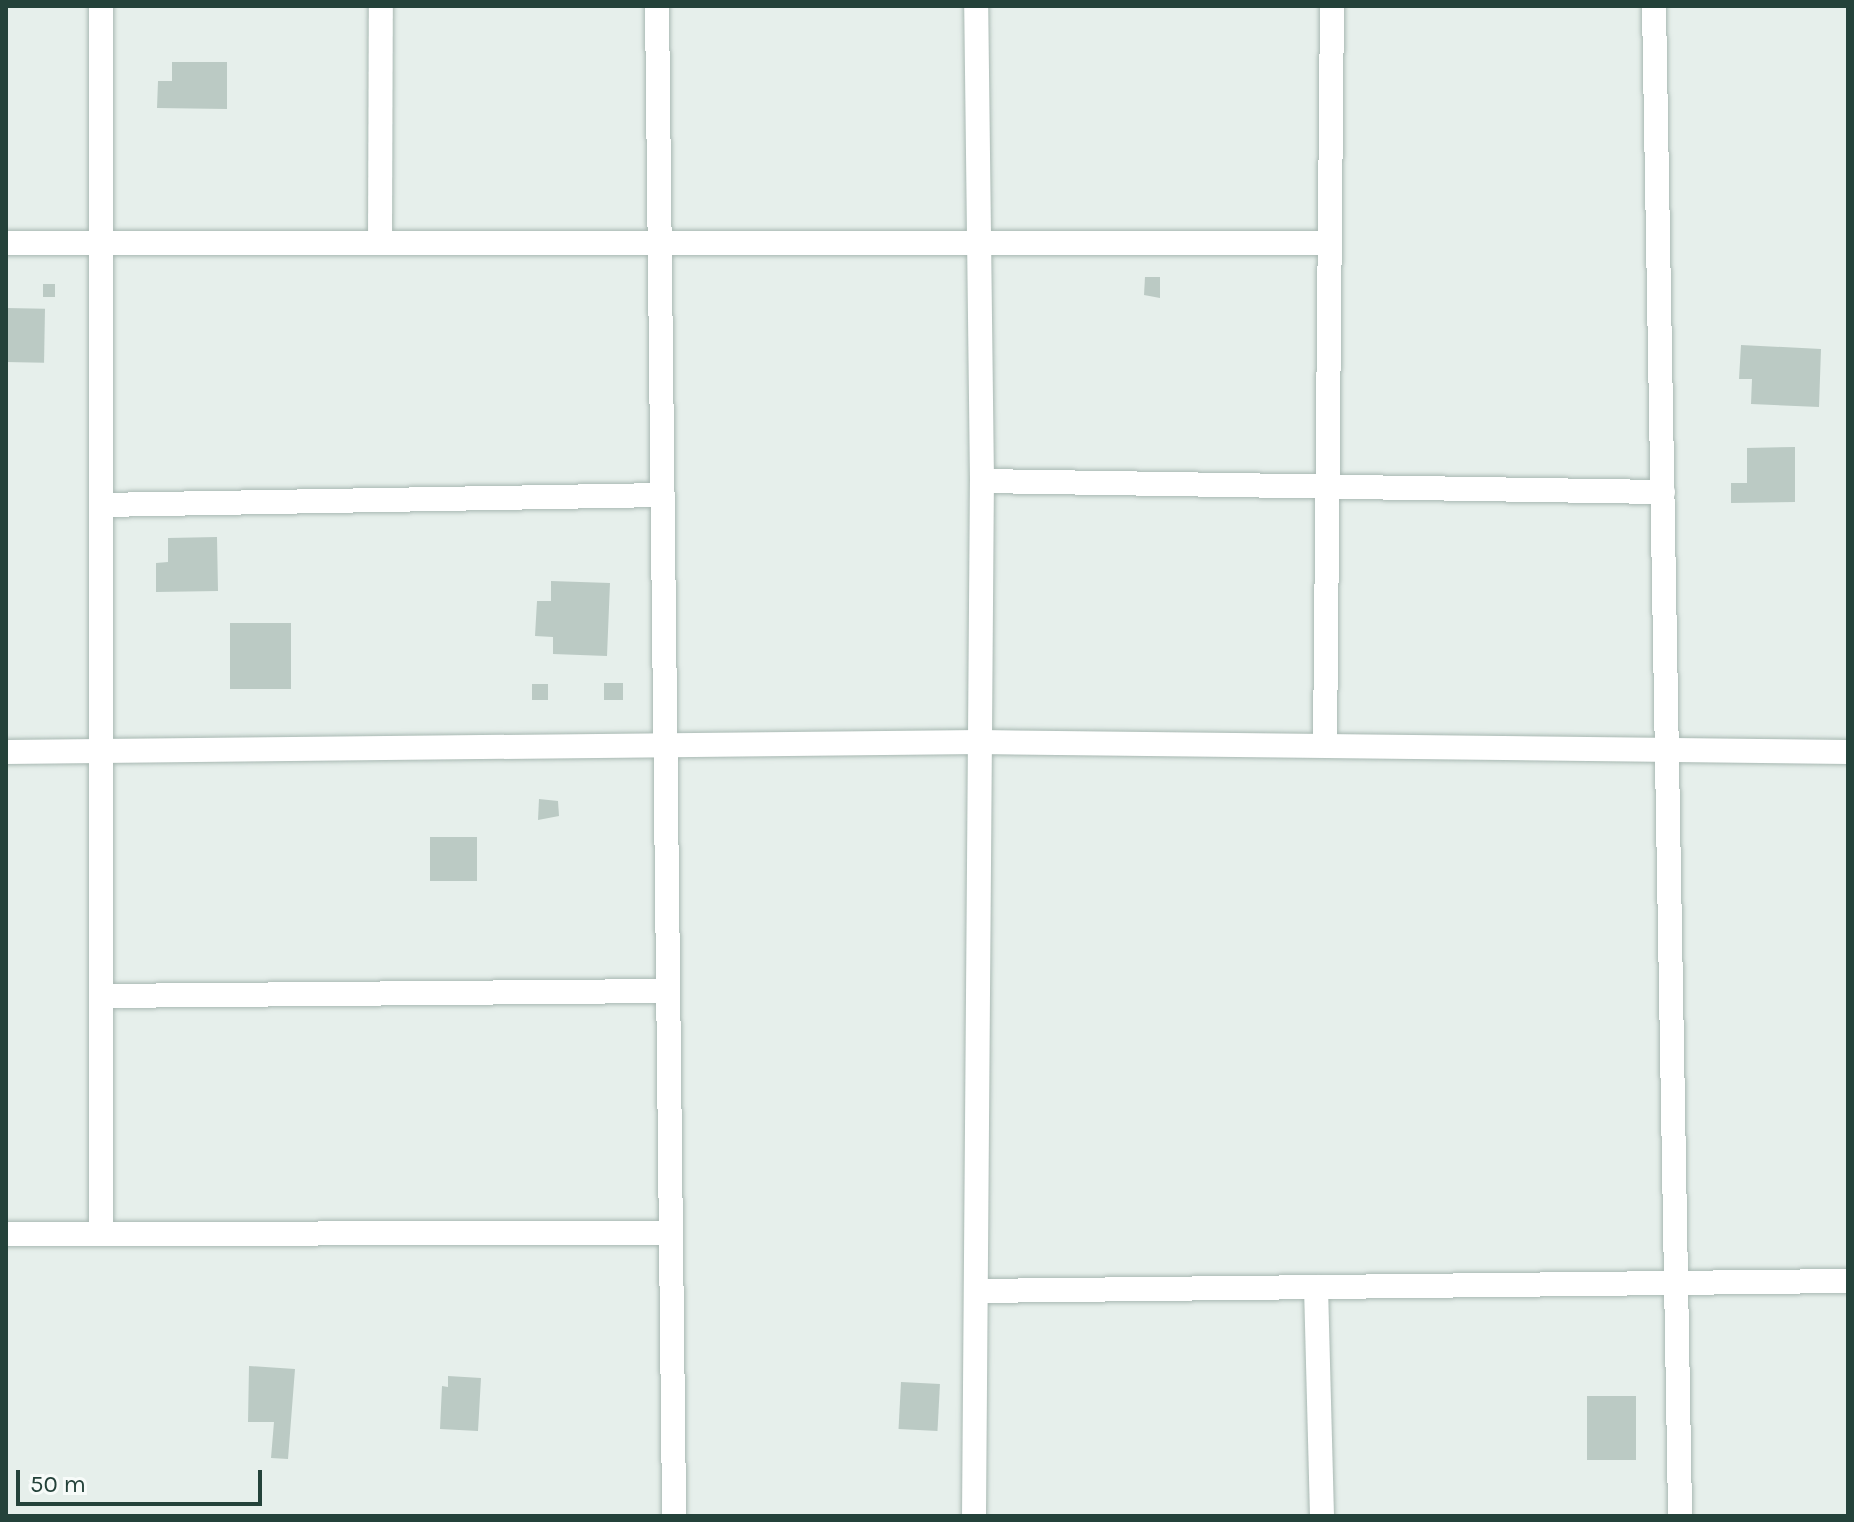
<!DOCTYPE html>
<style>
body{margin:0}
#map{position:relative;width:1854px;height:1522px;overflow:hidden;background:#e6efeb;font-family:Karla,sans-serif}
div>[style]{position:absolute}
[style*='--x']{left:calc(var(--x)*1px);top:calc(var(--y)*1px);width:calc(var(--w)*1px);rotate:calc(var(--a)*1deg)}
.building>*{inset:0;background:#bbcac4;transform-origin:0 0}
.roads{filter:drop-shadow(0 0 2px #a8b8b2) drop-shadow(0 0 2px #a8b8b2)}
.minor>*{height:24px;margin:-12px;padding:0 12px;transform-origin:12px;border-radius:12px;background:#fff}
span{translate:-50% -50%;white-space:nowrap;text-align:center;line-height:1.15;-webkit-text-stroke:7px #f7fbf9;paint-order:stroke}
.frame{position:absolute;inset:0;border:8px solid #24423a;pointer-events:none}
.scale{position:absolute;left:16px;top:1470px;width:246px;height:36px;box-sizing:border-box;border:4px solid #24423a;border-top:0;padding-left:10px;font-size:24px;line-height:28px;white-space:nowrap;color:#24423a;-webkit-text-stroke:6px #f7fbf9;paint-order:stroke}
</style>
<div id="map">
<div class="building">
<i style="clip-path:polygon(172px 62px,227px 62px,227px 109px,157px 108px,158px 81px,172px 81px)"></i>
<i style="clip-path:polygon(1145px 277px,1160px 277px,1160px 298px,1144px 295px)"></i>
<i style="left:43px;top:284px;width:12px;height:13px"></i>
<i style="left:6px;top:308px;width:39px;height:54px;rotate:1deg"></i>
<i style="clip-path:polygon(1741px 345px,1821px 349px,1819px 407px,1751px 404px,1752px 379px,1739px 379px)"></i>
<i style="clip-path:polygon(1795px 447px,1795px 502px,1731px 503px,1731px 483px,1747px 483px,1747px 448px)"></i>
<i style="clip-path:polygon(217px 537px,218px 591px,156px 592px,156px 563px,168px 562px,168px 538px)"></i>
<i style="clip-path:polygon(551px 581px,610px 583px,607px 656px,553px 654px,553px 637px,535px 636px,537px 601px,551px 601px)"></i>
<i style="left:230px;top:623px;width:61px;height:66px"></i>
<i style="left:604px;top:683px;width:19px;height:17px"></i>
<i style="left:532px;top:684px;width:16px;height:16px"></i>
<i style="clip-path:polygon(539px 799px,558px 801px,559px 816px,538px 820px)"></i>
<i style="left:430px;top:837px;width:47px;height:44px"></i>
<i style="clip-path:polygon(249px 1366px,295px 1369px,288px 1459px,271px 1458px,274px 1422px,248px 1422px)"></i>
<i style="clip-path:polygon(448px 1376px,481px 1378px,478px 1431px,440px 1429px,442px 1386px,448px 1387px)"></i>
<i style="left:901px;top:1382px;width:39px;height:47px;rotate:3deg"></i>
<i style="left:1587px;top:1396px;width:49px;height:64px"></i>
</div>
<div class="roads">
<div class="minor">
<i style="--x:657;--y:6;--w:1510;--a:89.35"></i>
<i style="--x:1654;--y:6;--w:1510;--a:89.01"></i>
<i style="--x:6;--y:243;--w:1323;--a:0"></i>
<i style="--x:380;--y:243;--w:237;--a:-89.8"></i>
<i style="--x:982;--y:481;--w:681;--a:0.93"></i>
<i style="--x:101;--y:505;--w:561;--a:-1.02"></i>
<i style="--x:1325;--y:745;--w:739;--a:-89.46"></i>
<i style="--x:6;--y:752;--w:974;--a:-0.59"></i>
<i style="--x:980;--y:742;--w:868;--a:0.66"></i>
<i style="--x:101;--y:996;--w:567;--a:-0.51"></i>
<i style="--x:6;--y:1234;--w:665;--a:-0.09"></i>
<i style="--x:101;--y:1234;--w:1228;--a:-90"></i>
<i style="--x:1316;--y:1287;--w:229;--a:88.5"></i>
<i style="--x:976;--y:1291;--w:872;--a:-0.66"></i>
<i style="--x:974;--y:1516;--w:1035;--a:-89.56"></i>
<i style="--x:982;--y:481;--w:475;--a:-90.7"></i>
</div>
</div>
<div class="frame"></div>
<div class="scale">50 m</div>
</div>
